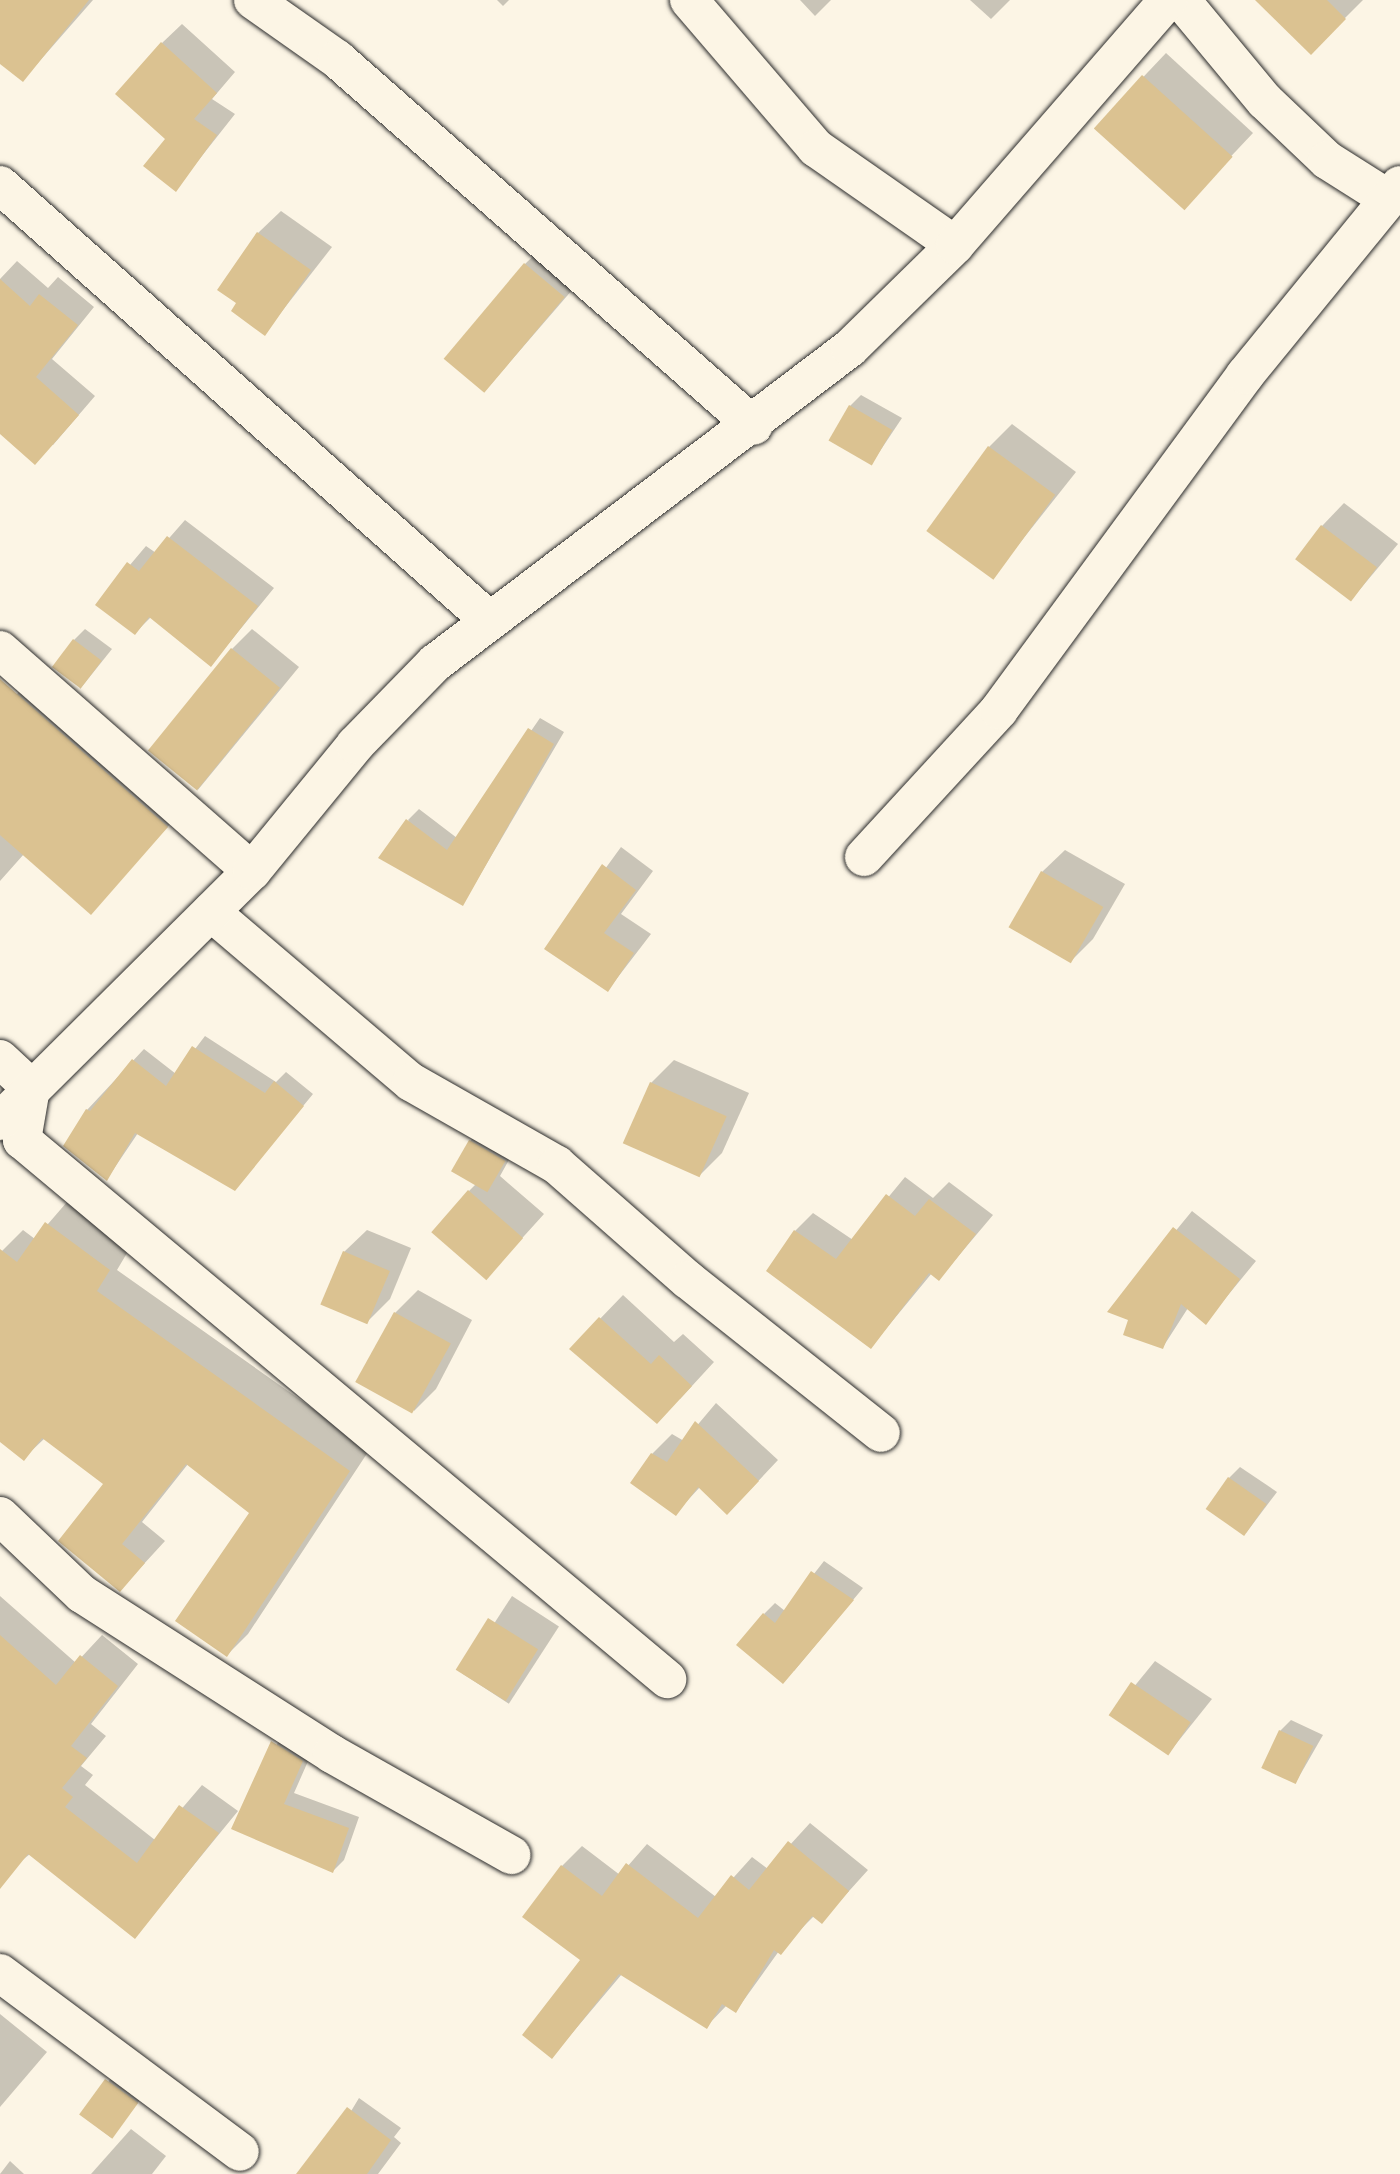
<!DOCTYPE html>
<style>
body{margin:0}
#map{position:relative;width:1400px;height:2174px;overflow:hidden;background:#fcf5e5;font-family:"Balsamiq Sans",sans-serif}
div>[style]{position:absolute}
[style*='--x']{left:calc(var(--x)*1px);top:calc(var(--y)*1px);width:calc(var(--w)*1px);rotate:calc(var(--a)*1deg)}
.shadow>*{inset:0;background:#0003;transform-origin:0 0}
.building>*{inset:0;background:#dbc291;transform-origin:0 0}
.roads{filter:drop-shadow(0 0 2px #2b2b2b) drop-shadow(0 0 2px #2b2b2b)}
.minor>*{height:38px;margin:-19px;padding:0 19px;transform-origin:19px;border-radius:19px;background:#fcf5e5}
span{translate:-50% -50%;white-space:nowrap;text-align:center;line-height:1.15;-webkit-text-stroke:5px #fcf5e5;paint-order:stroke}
</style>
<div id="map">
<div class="shadow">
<i style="clip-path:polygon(0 0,93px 0,23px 80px,0 61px)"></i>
<i style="clip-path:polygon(497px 0,509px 0,503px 6px)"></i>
<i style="clip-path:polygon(800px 0,831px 0,815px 16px)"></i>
<i style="clip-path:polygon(970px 0,1010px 0,991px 19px)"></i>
<i style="clip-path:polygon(1257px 0,1363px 0,1311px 52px)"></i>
<i style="clip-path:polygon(182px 24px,235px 72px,212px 99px,235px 114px,175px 190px,162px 43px)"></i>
<i style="clip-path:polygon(1166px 53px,1253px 133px,1204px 185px,1095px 128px)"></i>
<i style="clip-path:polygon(281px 211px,332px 247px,265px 333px,238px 303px,258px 233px)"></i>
<i style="clip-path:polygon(548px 242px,586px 274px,485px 391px,525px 264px)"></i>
<i style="clip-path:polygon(17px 261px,48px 288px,58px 277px,94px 307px,52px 359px,95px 396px,53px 445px,0 432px,0 279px)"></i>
<i style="clip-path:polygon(861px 395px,902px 418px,872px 463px,850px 406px)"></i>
<i style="clip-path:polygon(1012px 424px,1076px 472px,992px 578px,989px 447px)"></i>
<i style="clip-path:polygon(1344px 503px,1398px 544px,1351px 600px,1322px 526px)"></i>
<i style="clip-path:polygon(185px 520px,274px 588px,211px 665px,151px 617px,135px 633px,97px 604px,146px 546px,156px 553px)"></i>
<i style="clip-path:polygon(85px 629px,112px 649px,80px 689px,74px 640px)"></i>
<i style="clip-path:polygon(252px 629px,299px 667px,197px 791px,232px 649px)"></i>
<i style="clip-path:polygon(35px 673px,186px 806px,91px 913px,24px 854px,0 881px,0 714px)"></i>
<i style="clip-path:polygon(540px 718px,564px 732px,463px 904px,408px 820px,419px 809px,457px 838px)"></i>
<i style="clip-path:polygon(621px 847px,653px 871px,621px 914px,651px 934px,608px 990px,547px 949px)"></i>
<i style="clip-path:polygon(1065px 850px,1125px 884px,1093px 939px,1070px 962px,1042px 872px)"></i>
<i style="clip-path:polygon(205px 1036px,276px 1082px,286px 1072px,313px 1094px,235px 1189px,138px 1133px,107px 1179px,87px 1110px,144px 1049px,176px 1074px)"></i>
<i style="clip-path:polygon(674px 1060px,749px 1093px,722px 1153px,700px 1175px,651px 1083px)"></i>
<i style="clip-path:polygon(481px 1130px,515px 1149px,500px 1176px,544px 1214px,487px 1277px,469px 1191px,477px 1183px,470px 1141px)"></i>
<i style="clip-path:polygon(905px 1177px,933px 1198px,949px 1182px,993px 1215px,939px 1279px,932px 1273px,871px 1347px,795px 1231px,813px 1213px,853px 1240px)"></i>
<i style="clip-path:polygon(67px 1202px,130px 1248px,117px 1270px,370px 1449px,248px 1634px,227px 1655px,251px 1513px,188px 1464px,142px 1522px,165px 1541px,120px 1590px,106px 1484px,45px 1438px,24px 1458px,0 1440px,0 1253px,23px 1230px,35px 1239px)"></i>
<i style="clip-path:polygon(1192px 1211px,1256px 1261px,1206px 1322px,1188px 1308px,1163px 1347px,1130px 1319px,1110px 1311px)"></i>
<i style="clip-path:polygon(367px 1230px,411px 1248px,390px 1299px,367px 1322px,344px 1252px)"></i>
<i style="clip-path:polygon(418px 1290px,472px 1320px,436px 1389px,414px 1411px,395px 1313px)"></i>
<i style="clip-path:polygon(623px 1295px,674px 1342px,683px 1334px,714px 1362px,680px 1399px,571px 1349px)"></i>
<i style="clip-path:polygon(716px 1403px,778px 1460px,747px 1493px,700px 1487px,676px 1513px,652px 1454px,672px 1434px,684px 1441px)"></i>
<i style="clip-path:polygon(1240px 1467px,1277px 1492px,1246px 1533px,1229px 1478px)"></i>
<i style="clip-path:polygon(824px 1561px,863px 1588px,794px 1671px,764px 1614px,775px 1603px,785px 1611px)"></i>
<i style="clip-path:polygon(0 1596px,76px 1663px,102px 1635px,138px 1664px,91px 1724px,106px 1736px,81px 1766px,93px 1775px,85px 1785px,155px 1840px,202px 1785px,238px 1811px,135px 1937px,30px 1854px,0 1878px)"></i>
<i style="left:512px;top:1596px;width:56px;height:92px;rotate:33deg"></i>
<i style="clip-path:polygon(1155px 1661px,1212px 1699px,1168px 1754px,1111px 1715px)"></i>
<i style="clip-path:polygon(1291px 1720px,1323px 1735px,1296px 1782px,1280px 1731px)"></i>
<i style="clip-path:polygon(284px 1731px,313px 1750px,294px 1793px,359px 1817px,344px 1860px,333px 1871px,233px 1828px)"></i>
<i style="clip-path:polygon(810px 1823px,868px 1870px,822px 1921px,815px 1915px,779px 1951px,736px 2011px,727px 2005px,706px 2027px,622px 1974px,552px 2057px,583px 1960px,562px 1866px,582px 1846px,620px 1875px,647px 1844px,716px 1897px,752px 1857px,768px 1869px)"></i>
<i style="clip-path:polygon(0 2014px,47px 2052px,0 2107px)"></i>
<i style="left:118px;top:2069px;width:36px;height:59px;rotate:37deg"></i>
<i style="clip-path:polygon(359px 2098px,401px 2128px,394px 2137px,401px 2143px,378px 2174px,313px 2174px)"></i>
<i style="clip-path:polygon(131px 2129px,166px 2156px,152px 2174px,91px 2174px)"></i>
<i style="clip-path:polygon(10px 2161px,24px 2174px,0 2174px)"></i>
</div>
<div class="building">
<i style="clip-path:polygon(0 0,89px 0,23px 82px,0 64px)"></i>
<i style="clip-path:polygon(1255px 0,1327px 0,1346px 19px,1311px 55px)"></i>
<i style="clip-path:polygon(161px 42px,217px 93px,194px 119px,217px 135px,176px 192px,143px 166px,165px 139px,115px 94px)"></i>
<i style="left:1142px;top:75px;width:122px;height:72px;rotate:42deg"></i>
<i style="clip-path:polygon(257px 232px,311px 270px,265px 336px,231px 311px,236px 303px,217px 290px)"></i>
<i style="left:524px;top:263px;width:53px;height:125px;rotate:40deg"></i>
<i style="clip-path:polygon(0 279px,30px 306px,39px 294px,78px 325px,36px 377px,79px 415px,35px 465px,0 434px)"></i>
<i style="left:849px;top:405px;width:50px;height:41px;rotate:30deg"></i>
<i style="left:988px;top:446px;width:83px;height:105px;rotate:36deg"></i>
<i style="left:1321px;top:525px;width:70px;height:43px;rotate:37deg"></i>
<i style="clip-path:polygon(167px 536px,258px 606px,211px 667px,149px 617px,135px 635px,95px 605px,127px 562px,139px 571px)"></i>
<i style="left:73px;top:639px;width:36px;height:35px;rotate:37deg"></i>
<i style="left:231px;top:648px;width:63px;height:132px;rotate:39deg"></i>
<i style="clip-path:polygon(0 679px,168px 827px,91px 915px,0 835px)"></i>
<i style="clip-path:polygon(528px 728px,554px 744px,463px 906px,378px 858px,406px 819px,447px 850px)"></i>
<i style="clip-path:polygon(602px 864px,636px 890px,604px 933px,634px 953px,608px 992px,544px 949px)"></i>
<i style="left:1041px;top:871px;width:72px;height:65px;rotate:30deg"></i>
<i style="clip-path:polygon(192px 1046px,265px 1093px,274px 1081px,304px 1106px,235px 1191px,135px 1133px,107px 1181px,63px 1146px,86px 1109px,90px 1111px,132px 1059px,166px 1086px)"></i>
<i style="left:650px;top:1082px;width:84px;height:67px;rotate:24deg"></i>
<i style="left:469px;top:1140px;width:42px;height:36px;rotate:30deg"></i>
<i style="left:468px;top:1190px;width:73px;height:56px;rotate:41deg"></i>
<i style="clip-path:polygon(886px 1194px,915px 1216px,929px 1199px,976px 1234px,939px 1281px,929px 1273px,871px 1349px,766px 1271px,794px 1230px,836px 1259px)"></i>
<i style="clip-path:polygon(45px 1222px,110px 1270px,97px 1291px,350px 1471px,227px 1657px,175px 1621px,249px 1513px,186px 1464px,122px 1544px,145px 1563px,120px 1592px,58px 1541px,103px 1484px,42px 1438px,24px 1461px,0 1442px,0 1249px,17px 1262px)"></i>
<i style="clip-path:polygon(1173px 1227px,1240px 1279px,1206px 1325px,1181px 1304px,1163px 1349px,1123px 1335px,1128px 1320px,1107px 1312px)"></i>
<i style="left:343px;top:1251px;width:51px;height:58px;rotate:23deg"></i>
<i style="left:394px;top:1312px;width:65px;height:80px;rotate:29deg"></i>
<i style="clip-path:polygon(599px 1317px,651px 1364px,659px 1355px,692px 1386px,657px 1424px,569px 1349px)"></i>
<i style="clip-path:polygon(695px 1421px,759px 1481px,727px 1515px,698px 1487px,676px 1516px,630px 1483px,651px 1453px,667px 1462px)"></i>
<i style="left:1228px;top:1477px;width:47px;height:39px;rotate:35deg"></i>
<i style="clip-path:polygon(811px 1571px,854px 1600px,783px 1684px,736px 1645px,763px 1613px,775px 1623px)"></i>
<i style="left:488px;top:1618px;width:59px;height:61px;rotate:32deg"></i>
<i style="clip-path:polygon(0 1635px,56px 1685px,80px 1655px,118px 1686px,71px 1746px,87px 1758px,62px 1788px,73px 1797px,65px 1807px,137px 1863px,179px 1805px,219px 1833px,135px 1939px,28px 1854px,0 1889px)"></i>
<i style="left:1131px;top:1682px;width:72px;height:40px;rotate:34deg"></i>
<i style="left:1279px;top:1730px;width:38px;height:42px;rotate:25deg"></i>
<i style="clip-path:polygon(271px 1741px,303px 1761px,284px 1804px,349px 1828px,333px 1873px,231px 1829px)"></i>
<i style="clip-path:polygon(788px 1841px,849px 1891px,822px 1924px,812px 1916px,781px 1955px,774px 1950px,736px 2013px,722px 2004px,707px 2029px,619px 1974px,552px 2059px,522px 2035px,580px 1960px,522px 1917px,561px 1865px,602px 1896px,626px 1863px,698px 1918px,731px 1875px,749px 1890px)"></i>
<i style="left:105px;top:2079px;width:41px;height:44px;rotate:36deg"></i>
<i style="clip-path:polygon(347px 2107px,391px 2140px,367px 2174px,296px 2174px)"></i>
</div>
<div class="roads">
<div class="minor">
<i style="--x:253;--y:0;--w:103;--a:35.1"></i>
<i style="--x:337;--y:59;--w:555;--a:41.35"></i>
<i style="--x:689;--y:0;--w:195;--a:49.4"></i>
<i style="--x:816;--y:148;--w:169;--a:34.9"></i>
<i style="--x:1181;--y:0;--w:131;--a:50.3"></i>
<i style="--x:1265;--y:101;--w:86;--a:43.6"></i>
<i style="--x:1327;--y:160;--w:71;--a:32.3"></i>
<i style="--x:0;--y:185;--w:654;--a:41.66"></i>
<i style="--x:0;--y:650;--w:335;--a:41.3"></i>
<i style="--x:864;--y:857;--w:200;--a:-47.4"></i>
<i style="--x:999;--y:710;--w:416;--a:-53.7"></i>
<i style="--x:1245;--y:375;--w:245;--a:-50.8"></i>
<i style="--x:211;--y:912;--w:262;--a:40.4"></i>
<i style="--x:411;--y:1082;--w:168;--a:29.6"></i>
<i style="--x:557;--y:1165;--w:174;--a:41.3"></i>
<i style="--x:688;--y:1280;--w:246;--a:38.4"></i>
<i style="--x:0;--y:1059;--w:42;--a:43.1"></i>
<i style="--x:31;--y:1088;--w:53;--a:99.8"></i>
<i style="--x:22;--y:1140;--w:841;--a:39.88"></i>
<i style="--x:0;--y:1121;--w:355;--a:-44.8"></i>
<i style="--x:252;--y:871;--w:163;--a:-50.7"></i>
<i style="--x:355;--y:745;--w:115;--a:-45.7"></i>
<i style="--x:435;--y:663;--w:521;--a:-37.2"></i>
<i style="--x:850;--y:348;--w:147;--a:-44.4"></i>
<i style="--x:955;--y:245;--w:325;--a:-49"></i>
<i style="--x:0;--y:1516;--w:113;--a:43.6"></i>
<i style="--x:82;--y:1594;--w:297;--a:32.6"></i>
<i style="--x:332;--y:1754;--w:206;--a:29.4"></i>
<i style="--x:0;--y:1973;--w:299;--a:36.7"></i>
</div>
</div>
</div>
